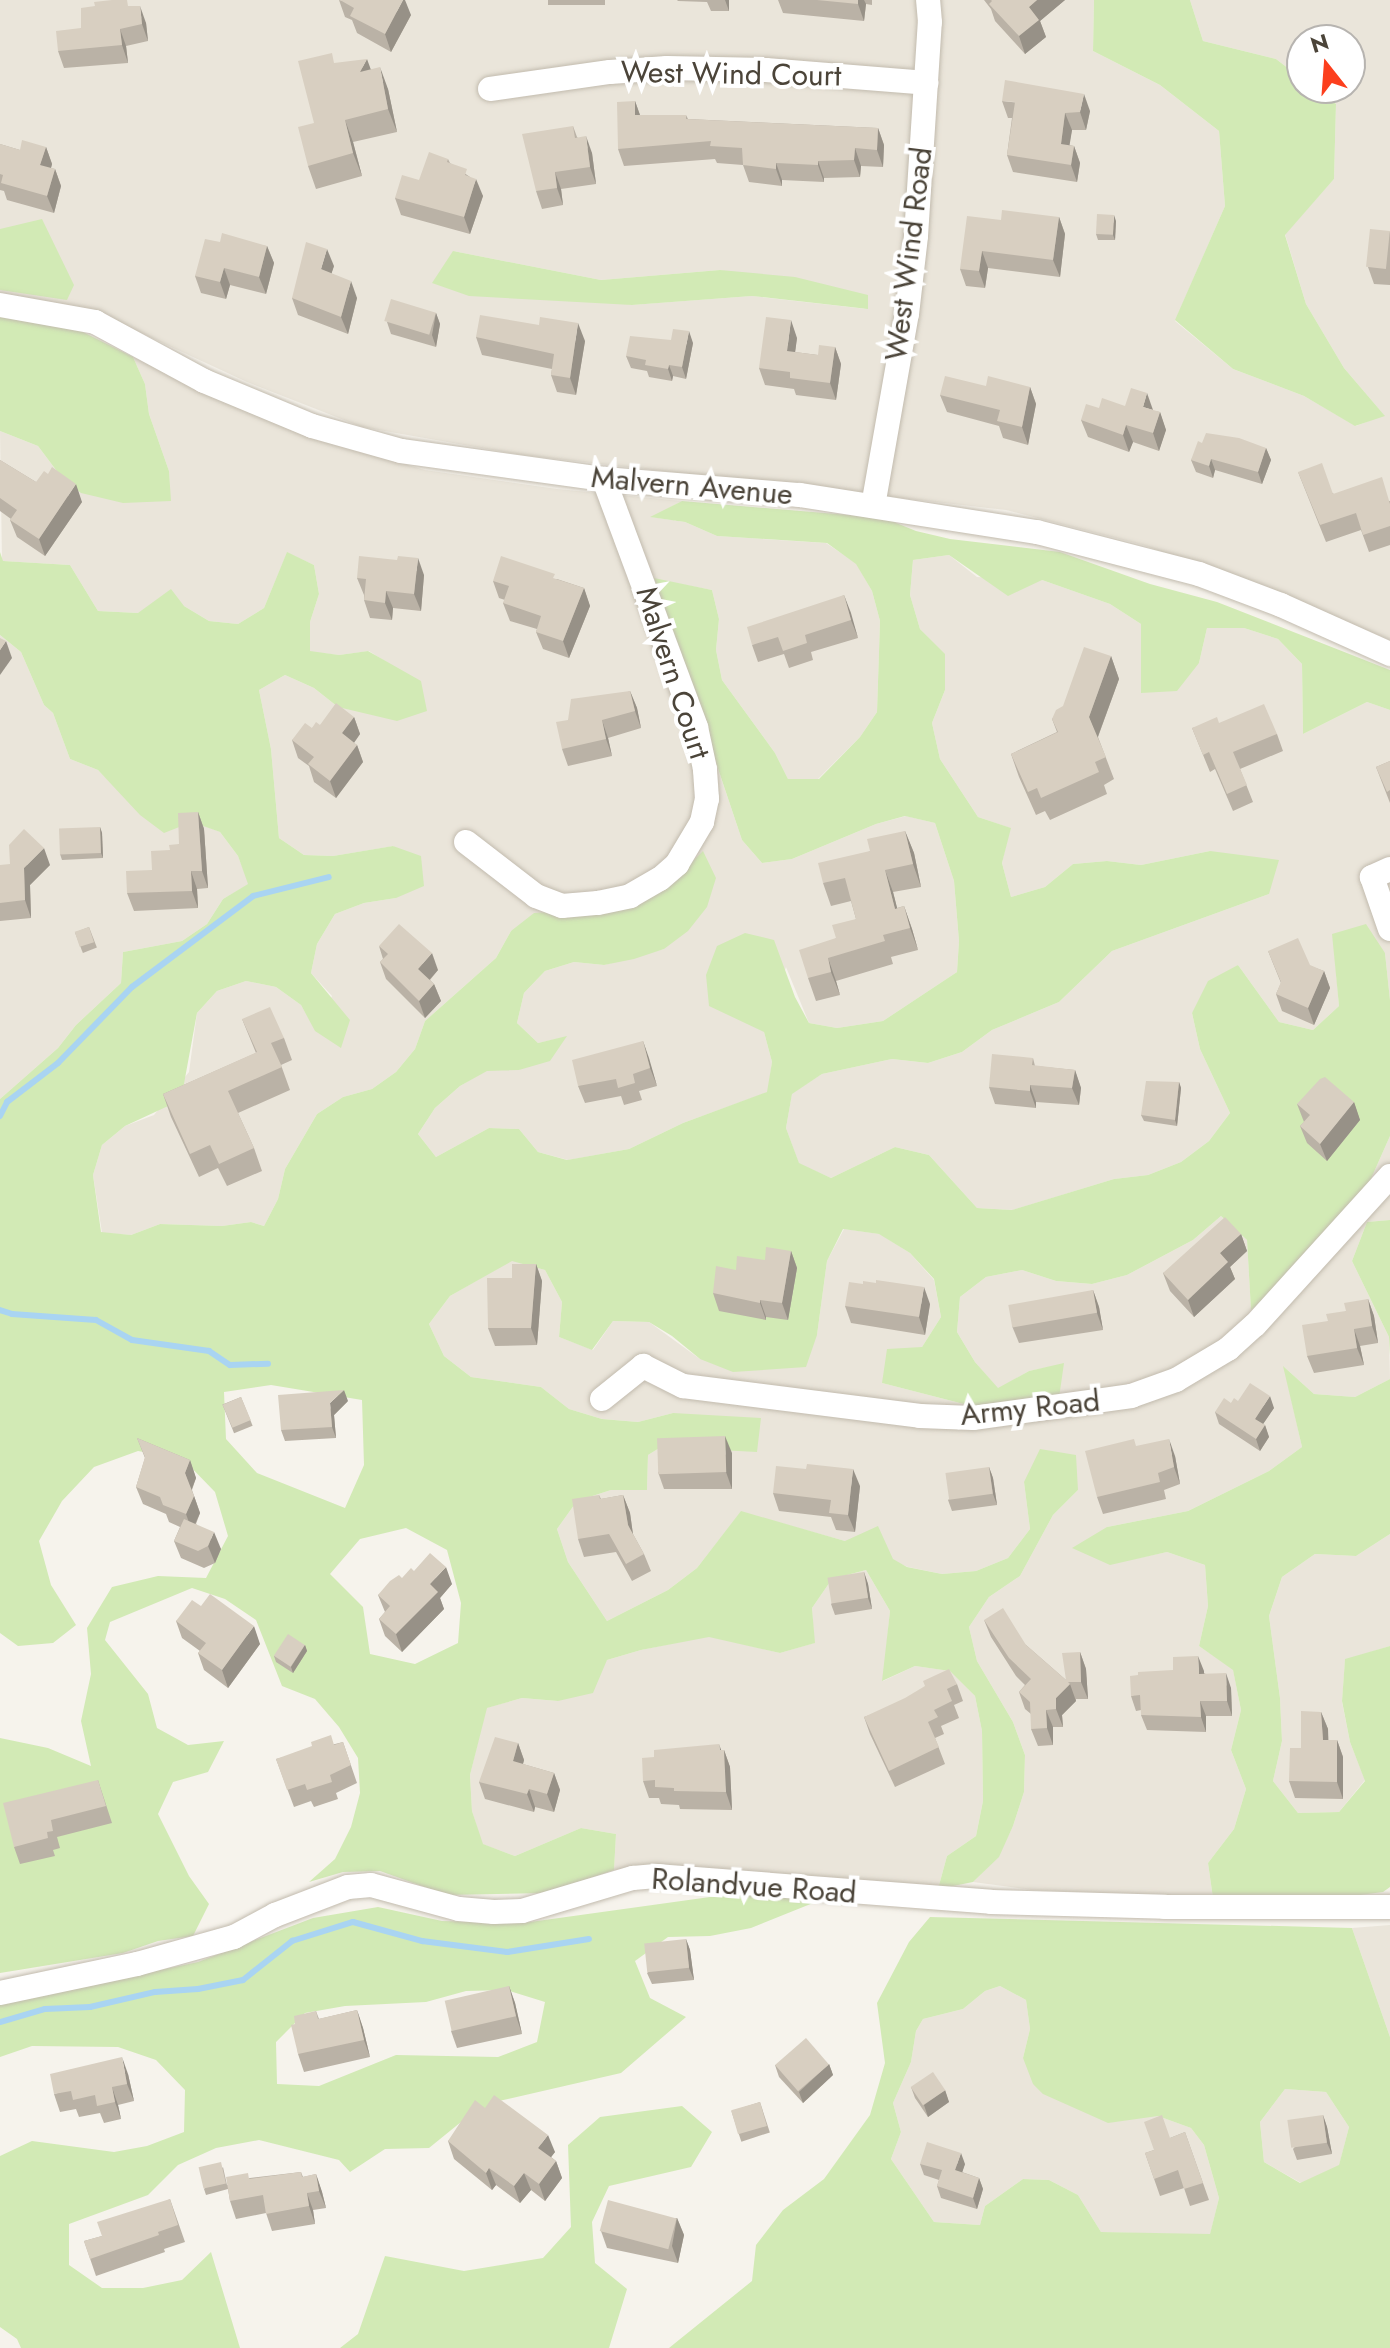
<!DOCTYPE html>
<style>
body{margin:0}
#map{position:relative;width:1390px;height:2348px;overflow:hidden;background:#f6f3ec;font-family:Jost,sans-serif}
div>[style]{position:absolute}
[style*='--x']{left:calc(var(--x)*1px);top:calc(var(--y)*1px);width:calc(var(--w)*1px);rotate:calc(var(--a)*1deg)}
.residential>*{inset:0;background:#eae5da}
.green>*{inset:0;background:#d2eab5}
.stream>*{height:6px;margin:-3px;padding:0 3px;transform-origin:3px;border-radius:3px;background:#a9d4f2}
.roads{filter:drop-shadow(0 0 2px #c2bbae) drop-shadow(0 0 2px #c2bbae)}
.street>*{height:24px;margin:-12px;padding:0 12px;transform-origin:12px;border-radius:12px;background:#fff}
.wall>*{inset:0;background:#bab2a6;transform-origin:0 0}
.shaded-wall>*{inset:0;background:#979187}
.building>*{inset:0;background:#d8cfc1;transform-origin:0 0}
span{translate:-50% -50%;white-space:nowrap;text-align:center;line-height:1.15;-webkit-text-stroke:8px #fff;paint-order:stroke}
.street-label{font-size:30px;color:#4b4439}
.north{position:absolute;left:1286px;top:24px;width:80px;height:80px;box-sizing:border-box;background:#fff;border:2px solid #b7b4b0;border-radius:50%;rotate:343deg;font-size:22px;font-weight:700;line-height:32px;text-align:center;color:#4b4439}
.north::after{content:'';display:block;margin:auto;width:28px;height:36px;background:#fc3f1d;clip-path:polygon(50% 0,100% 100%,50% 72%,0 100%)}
</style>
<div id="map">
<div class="residential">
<i style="clip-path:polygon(evenodd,0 0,1094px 0,1093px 51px,1160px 85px,1219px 131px,1225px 206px,1175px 321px,1233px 369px,1304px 396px,1356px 426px,1384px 415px,1344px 368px,1306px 304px,1285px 234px,1334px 179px,1336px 104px,1315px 88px,1350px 88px,1350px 40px,1302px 40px,1302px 79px,1276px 59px,1203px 41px,1190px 0,1390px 0,1390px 640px,1271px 590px,1143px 545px,1006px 510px,522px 455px,362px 427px,247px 382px,111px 319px,0 305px,0 0,453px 251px,601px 280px,720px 270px,867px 309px,752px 296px,631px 305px,453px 251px)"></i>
<i style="clip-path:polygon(133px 357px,244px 410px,310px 436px,425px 470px,557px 489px,682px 501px,652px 517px,685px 522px,717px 536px,826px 543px,856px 563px,872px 591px,880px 621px,877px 712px,860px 737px,818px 779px,788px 779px,775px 753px,722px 680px,716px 650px,719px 619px,712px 590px,654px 579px,742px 840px,762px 863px,792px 859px,876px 824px,906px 816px,935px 823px,954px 881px,959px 941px,957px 972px,883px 1021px,837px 1028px,809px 1023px,786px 967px,764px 1032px,772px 1062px,768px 1092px,683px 1123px,629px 1149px,568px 1160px,538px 1152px,519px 1129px,489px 1128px,436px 1157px,418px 1134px,435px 1108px,460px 1086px,487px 1070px,519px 1070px,566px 1037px,538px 1043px,517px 1023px,524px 993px,545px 971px,574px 962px,604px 965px,664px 949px,682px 871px,511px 931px,496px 958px,425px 1021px,415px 1049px,396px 1072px,372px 1089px,343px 1097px,317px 1114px,285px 1169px,278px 1199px,264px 1226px,251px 1222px,222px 1226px,160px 1224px,131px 1235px,102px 1233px,93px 1175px,102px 1145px,125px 1126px,154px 1115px,189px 1072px,197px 1013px,217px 991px,246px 981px,276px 987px,301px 1005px,316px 1031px,332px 996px,311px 973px,317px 944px,335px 914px,364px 903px,396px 898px,394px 846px,333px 856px,304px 855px,279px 838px,271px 749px,259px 690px,285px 675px,314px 688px,338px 707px,394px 667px,369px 651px,339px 655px,310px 652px,310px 622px,319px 594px,314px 565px,287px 553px,264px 608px,238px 624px,209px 621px,184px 606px,138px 613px,98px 611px,70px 565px,2px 561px,0 431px,38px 446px,62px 478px,170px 501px,169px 471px,149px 414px,145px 384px)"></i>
<i style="clip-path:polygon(949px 555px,977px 577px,1042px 580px,1110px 604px,1141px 624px,1142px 693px,1199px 663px,1207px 628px,1244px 628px,1278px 639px,1302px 664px,1303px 734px,1367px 702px,1390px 710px,1390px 1000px,1385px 953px,1333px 935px,1339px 1006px,1313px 1030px,1279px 1022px,1238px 965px,1192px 1013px,1200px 1049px,1230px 1113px,1209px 1141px,1181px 1162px,1148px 1175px,1114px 1179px,1013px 1210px,977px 1208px,929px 1155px,895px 1147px,831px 1178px,799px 1164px,786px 1128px,792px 1093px,822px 1074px,892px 1059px,928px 1063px,962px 1052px,992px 1030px,1059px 1002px,1112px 951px,1269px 894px,1210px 851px,1141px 865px,1107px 861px,1073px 864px,1045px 887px,1011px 897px,1002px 863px,1010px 828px,978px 817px,940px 759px,932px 723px,945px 690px,945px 655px,920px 629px,910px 595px,913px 560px)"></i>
<i style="clip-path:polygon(0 635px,21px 652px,44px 705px,53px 713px,70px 759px,98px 770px,119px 791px,220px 832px,238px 856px,249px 884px,223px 899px,207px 924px,182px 941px,123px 952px,121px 983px,76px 1025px,58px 1048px,0 1099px)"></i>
<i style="clip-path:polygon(1390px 1136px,1390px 1220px,1367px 1222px,1352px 1261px,1389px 1337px,1390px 1379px,1355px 1397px,1314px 1394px,1284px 1367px,1302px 1447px,1269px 1471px,1188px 1511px,1107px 1527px,1110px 1564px,1167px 1552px,1205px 1565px,1208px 1606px,1199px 1646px,1233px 1669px,1241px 1710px,1231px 1750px,1246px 1789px,1234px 1829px,1208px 1863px,1213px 1898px,1032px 1890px,973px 1882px,998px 1857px,1013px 1826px,1024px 1792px,1025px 1755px,1013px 1722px,977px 1661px,969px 1627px,989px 1597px,1020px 1576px,1053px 1515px,1078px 1490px,1024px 1482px,1030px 1529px,1008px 1558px,976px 1571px,942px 1574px,908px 1567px,845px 1541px,741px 1512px,697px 1568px,668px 1590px,607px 1621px,568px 1562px,557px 1529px,577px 1501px,611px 1490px,647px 1489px,648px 1455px,661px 1447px,673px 1413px,638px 1422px,602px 1419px,569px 1409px,541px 1387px,471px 1377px,444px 1356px,429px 1324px,450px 1296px,512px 1260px,545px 1270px,562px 1302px,559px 1337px,593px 1350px,613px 1321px,649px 1322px,700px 1359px,817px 1335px,827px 1261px,844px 1229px,880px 1234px,910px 1253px,934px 1280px,941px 1317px,922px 1347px,882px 1383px,987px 1410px,1064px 1364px,1029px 1371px,998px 1389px,975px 1362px,957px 1332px,960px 1297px,986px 1277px,1022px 1270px,1056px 1281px,1092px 1284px,1127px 1275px,1193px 1240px,1221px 1216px,1247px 1240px,1251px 1309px,1370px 1181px)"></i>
<i style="clip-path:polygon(1390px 1534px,1390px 1646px,1345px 1660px,1342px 1702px,1350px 1742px,1365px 1780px,1339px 1812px,1298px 1813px,1273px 1781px,1282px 1741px,1280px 1698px,1269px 1616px,1282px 1577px,1315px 1554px,1356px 1556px)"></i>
<i style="clip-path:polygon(866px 1570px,890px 1611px,883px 1681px,915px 1666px,951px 1671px,975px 1696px,982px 1731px,983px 1801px,976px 1836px,947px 1856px,938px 1889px,663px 1864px,614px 1870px,616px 1834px,581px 1828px,515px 1856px,482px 1844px,472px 1811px,470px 1775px,486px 1708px,522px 1698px,558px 1701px,607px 1660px,641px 1650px,709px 1636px,780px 1653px,814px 1643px,812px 1608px,832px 1579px)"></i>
<i style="clip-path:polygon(1390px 1925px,1390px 2037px,1352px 1928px)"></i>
<i style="clip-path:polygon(1000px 1986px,1026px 2000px,1030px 2029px,1023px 2058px,1146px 2116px,1158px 2116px,1191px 2128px,1204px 2145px,1219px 2198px,1210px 2235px,1101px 2232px,1078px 2195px,1049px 2180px,1023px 2179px,985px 2206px,980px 2225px,934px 2222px,891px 2159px,901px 2132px,893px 2103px,911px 2062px,916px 2031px,923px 2019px,963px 2009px,985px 1991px)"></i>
<i style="clip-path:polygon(1285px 2089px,1326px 2092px,1349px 2127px,1339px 2166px,1301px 2183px,1264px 2162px,1260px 2122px)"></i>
</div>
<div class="green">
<i style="clip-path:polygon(1094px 0,1190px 0,1203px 41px,1276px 59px,1302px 79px,1302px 88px,1315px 88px,1336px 104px,1334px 179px,1285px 235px,1306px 304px,1344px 368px,1385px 416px,1355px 426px,1304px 396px,1233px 369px,1175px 320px,1225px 206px,1219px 131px,1160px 85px,1093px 51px)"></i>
<i style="clip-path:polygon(42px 219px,74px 285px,67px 300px,0 290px,0 229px)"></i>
<i style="clip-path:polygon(453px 251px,601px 280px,720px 270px,795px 277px,868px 295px,868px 309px,752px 296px,632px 305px,469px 296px,432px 283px)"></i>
<i style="clip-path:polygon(0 316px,79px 330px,133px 357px,145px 384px,149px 414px,169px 471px,171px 501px,123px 503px,81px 493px,62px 478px,38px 446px,0 431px)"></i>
<i style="clip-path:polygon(evenodd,682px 501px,884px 518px,916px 531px,950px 539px,1060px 552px,1150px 584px,1217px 602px,1390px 670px,1390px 710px,1367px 702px,1303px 734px,1302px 664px,1278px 639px,1244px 628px,1207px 628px,1199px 663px,1177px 691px,1141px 693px,1141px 624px,1110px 604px,1042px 580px,1008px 596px,949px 555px,913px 560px,910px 595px,920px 629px,945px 654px,945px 690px,932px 723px,940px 759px,978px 817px,1011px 828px,1002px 863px,1011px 897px,1045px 887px,1073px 864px,1107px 861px,1141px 865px,1210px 851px,1279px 860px,1269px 894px,1112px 951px,1059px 1002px,992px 1030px,962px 1052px,928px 1063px,892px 1059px,822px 1074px,792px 1094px,786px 1128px,799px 1163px,831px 1178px,895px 1147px,929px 1155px,977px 1208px,1012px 1210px,1114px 1179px,1148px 1175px,1181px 1162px,1209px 1141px,1230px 1113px,1200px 1049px,1192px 1013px,1208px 981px,1238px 965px,1279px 1022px,1313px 1030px,1339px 1006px,1332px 934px,1366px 924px,1385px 953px,1390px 1000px,1390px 1136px,1370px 1181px,1278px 1287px,1251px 1310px,1247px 1240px,1221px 1216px,1193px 1240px,1127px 1275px,1092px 1284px,1056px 1281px,1022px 1270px,986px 1277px,960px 1297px,957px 1332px,975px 1362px,998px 1388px,1029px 1371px,1064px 1363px,1059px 1398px,987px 1410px,882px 1383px,887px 1349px,922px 1347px,941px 1317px,934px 1279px,910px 1253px,879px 1234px,843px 1229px,827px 1261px,817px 1335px,806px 1367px,733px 1372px,700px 1359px,672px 1336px,649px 1322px,613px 1321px,592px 1350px,559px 1337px,562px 1302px,545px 1270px,512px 1261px,450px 1296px,429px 1324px,444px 1356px,471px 1377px,541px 1387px,569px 1409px,602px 1419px,638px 1422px,673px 1413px,761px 1418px,757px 1452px,661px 1447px,648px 1455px,647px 1490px,611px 1490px,577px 1501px,557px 1529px,568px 1562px,607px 1621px,668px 1590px,697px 1568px,741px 1511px,845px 1541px,878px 1526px,893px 1559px,907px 1567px,942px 1574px,976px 1571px,1008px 1558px,1030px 1529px,1024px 1482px,1040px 1449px,1076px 1455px,1078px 1490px,1053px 1515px,1020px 1576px,989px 1597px,969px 1627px,977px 1661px,1013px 1722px,1025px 1755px,1024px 1792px,1013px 1826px,999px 1857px,973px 1882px,938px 1889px,947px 1856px,976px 1836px,983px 1801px,982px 1731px,975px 1696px,950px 1671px,915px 1666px,882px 1681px,890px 1611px,866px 1570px,832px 1579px,812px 1608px,815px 1643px,780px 1653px,709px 1637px,641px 1650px,607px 1660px,593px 1693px,558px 1701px,522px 1698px,487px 1708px,470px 1775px,472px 1811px,483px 1844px,515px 1856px,581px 1828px,616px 1834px,614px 1870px,546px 1893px,447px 1895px,380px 1871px,343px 1872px,309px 1882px,335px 1859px,351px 1827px,360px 1793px,358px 1758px,339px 1727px,315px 1699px,282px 1686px,256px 1620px,225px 1599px,192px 1588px,110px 1622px,105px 1640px,148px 1694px,157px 1728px,188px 1745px,224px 1741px,208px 1772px,173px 1782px,158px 1814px,189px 1876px,209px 1904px,193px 1936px,158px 1941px,123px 1953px,0 1973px,0 1738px,48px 1748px,91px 1766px,81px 1721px,91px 1674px,87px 1628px,112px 1587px,158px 1576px,206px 1578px,228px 1536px,215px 1492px,183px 1459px,138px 1451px,94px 1467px,62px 1501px,39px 1541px,51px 1585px,76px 1625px,53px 1643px,18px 1646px,0 1633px,0 1099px,58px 1048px,76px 1025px,121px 983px,123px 952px,182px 941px,207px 924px,223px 899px,248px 884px,238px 856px,220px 832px,192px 822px,164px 833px,140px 815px,98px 770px,70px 759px,53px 713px,44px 705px,21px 652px,0 635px,0 552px,3px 561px,70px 565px,98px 611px,138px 613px,171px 589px,184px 606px,209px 621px,238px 624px,264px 608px,287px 552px,314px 565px,319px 594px,310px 622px,310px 651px,339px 655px,368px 651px,421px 681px,427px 711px,397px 721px,338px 707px,314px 688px,285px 675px,259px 690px,271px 749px,279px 838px,304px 855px,333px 856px,393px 846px,421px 856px,424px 886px,396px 898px,364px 903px,335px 914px,317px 944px,311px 973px,350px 1020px,341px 1048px,315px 1031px,301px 1005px,276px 987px,246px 981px,217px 991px,197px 1013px,181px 1100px,125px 1126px,102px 1145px,93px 1175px,101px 1232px,131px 1235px,160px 1224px,222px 1226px,251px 1222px,264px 1226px,278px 1199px,285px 1169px,317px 1114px,343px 1097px,372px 1089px,396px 1072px,415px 1049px,425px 1021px,496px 958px,511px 931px,534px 913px,564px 911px,682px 872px,703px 851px,716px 878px,707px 907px,688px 931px,664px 949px,634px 959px,604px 965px,574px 962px,545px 971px,524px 993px,517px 1023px,538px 1043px,567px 1036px,550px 1061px,519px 1070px,487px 1071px,460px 1086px,435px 1108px,418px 1134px,436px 1157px,489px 1128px,519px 1129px,538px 1152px,567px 1160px,629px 1149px,683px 1123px,767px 1092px,772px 1062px,764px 1032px,709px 1006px,706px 975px,717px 946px,745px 933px,774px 940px,795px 997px,809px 1023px,837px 1028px,883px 1021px,957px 972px,959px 941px,954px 881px,935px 823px,905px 816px,876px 824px,792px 859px,762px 863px,742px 840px,654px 578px,712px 590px,719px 619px,716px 650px,722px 680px,775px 753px,788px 779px,819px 779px,860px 737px,877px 712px,880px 621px,872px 591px,856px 564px,827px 543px,717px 536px,685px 522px,650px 517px,682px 501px,271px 1385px,362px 1400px,364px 1465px,345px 1508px,257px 1473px,226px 1439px,224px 1392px,271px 1385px,682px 501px,406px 1528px,447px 1550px,461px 1603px,458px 1643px,415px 1664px,370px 1654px,363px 1607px,330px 1574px,360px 1539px,406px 1528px)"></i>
<i style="clip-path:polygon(1390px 1220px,1390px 1356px,1389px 1337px,1352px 1261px,1367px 1222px)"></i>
<i style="clip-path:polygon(1283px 1366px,1314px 1394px,1355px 1397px,1390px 1379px,1390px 1534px,1356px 1556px,1315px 1554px,1282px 1577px,1269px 1616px,1280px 1698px,1282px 1741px,1273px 1781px,1298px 1813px,1339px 1812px,1365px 1781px,1350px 1742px,1342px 1701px,1345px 1659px,1390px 1646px,1390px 1887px,1383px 1892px,1300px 1903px,1213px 1898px,1208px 1863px,1234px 1829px,1246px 1789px,1231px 1750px,1241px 1710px,1233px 1670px,1199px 1646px,1208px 1606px,1205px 1565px,1167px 1552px,1110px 1565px,1072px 1548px,1107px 1527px,1188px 1511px,1269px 1471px,1302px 1447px)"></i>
<i style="clip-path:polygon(evenodd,746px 1892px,828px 1897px,751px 1928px,710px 1936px,668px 1937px,635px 1961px,650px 1998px,686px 2017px,621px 2073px,499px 2101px,461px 2122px,429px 2148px,385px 2149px,350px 2172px,339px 2160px,259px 2140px,216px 2148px,178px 2165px,148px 2195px,69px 2224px,69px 2265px,102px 2288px,143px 2288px,182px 2280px,211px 2252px,240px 2348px,21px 2348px,17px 2339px,0 2327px,0 2156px,32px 2141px,114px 2152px,147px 2146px,184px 2132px,185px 2090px,156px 2060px,118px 2047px,32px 2046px,0 2057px,0 2004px,198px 1962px,313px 1918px,378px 1907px,442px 1921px,523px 1923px,746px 1892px,506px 1990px,545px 2002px,537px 2042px,498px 2057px,396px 2055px,319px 2086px,277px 2084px,276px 2042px,305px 2013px,345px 2006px,426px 2002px,466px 1991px,506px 1990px)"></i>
<i style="clip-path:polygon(evenodd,930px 1917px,1352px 1928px,1390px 2037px,1390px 2348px,669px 2348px,752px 2281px,756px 2245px,783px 2210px,824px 2179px,870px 2115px,885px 2063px,877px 2003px,909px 1942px,930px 1917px,1000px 1986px,1026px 2000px,1030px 2029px,1023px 2058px,1033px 2084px,1043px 2094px,1108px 2123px,1158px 2116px,1191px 2128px,1204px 2145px,1219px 2198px,1210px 2234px,1101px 2232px,1078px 2195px,1049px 2180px,1023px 2179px,985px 2206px,980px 2225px,934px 2222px,891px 2159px,901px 2132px,893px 2103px,911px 2062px,916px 2031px,923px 2019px,963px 2009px,985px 1991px,1000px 1986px,930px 1917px,1285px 2089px,1326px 2092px,1349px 2127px,1339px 2165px,1300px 2183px,1264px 2162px,1260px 2122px,1285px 2089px)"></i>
<i style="clip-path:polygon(682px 2106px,712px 2132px,691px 2167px,609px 2186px,592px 2222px,595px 2263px,627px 2289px,609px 2348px,340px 2348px,358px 2334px,385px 2256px,464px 2271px,543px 2258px,571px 2227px,568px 2145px,600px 2117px)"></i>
</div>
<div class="stream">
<i style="--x:0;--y:1116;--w:16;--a:-63"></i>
<i style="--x:7;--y:1102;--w:64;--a:-37.4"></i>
<i style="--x:58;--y:1063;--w:106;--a:-45.8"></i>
<i style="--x:132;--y:987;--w:151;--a:-36.9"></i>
<i style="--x:253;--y:896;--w:78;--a:-14"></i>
<i style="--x:0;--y:1310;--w:13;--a:18"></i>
<i style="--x:12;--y:1314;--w:84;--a:4.1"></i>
<i style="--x:96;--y:1320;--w:41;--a:29.1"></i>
<i style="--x:132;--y:1340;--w:78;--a:8.1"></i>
<i style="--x:209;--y:1351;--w:25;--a:34"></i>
<i style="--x:230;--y:1365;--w:38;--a:-2"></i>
<i style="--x:0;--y:2022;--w:47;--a:-16.1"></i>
<i style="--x:45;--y:2009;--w:45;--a:-2.5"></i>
<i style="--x:90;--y:2007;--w:67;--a:-13"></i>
<i style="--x:155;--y:1992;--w:43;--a:-4"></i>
<i style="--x:198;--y:1989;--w:46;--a:-11.3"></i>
<i style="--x:243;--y:1980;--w:63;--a:-38.5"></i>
<i style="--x:292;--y:1941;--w:64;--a:-17.3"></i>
<i style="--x:353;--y:1922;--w:72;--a:15.4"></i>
<i style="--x:422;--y:1941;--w:86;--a:7.4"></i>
<i style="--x:507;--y:1952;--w:83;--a:-9"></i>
</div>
<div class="roads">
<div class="street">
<i style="--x:490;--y:89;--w:121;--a:-8.1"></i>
<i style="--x:610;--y:72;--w:57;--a:-4"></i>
<i style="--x:667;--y:68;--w:99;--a:1.2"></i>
<i style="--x:766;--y:70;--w:161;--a:4.6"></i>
<i style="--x:0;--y:305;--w:97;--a:10.1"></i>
<i style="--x:95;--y:322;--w:124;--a:28.4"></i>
<i style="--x:204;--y:381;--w:117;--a:22.6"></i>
<i style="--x:312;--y:426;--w:92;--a:15.7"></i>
<i style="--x:401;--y:451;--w:205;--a:7.9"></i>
<i style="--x:604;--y:479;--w:197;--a:4.7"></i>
<i style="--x:800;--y:495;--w:240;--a:8.9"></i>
<i style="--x:1037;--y:532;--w:167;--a:14.5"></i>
<i style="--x:1199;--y:574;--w:88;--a:20.7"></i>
<i style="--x:1281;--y:605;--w:120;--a:24.2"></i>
<i style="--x:873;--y:506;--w:195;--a:-80"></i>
<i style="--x:907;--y:314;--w:79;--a:-83.4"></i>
<i style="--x:916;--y:236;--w:214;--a:-86.3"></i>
<i style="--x:930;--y:22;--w:22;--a:-95"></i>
<i style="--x:466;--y:842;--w:88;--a:37.6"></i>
<i style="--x:536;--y:896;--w:28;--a:21"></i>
<i style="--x:562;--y:906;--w:36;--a:-5"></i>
<i style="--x:598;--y:903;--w:33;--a:-12"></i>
<i style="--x:630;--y:896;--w:34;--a:-30"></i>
<i style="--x:660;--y:879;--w:23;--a:-41"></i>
<i style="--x:677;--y:864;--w:49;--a:-59.2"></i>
<i style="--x:702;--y:822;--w:24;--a:-78"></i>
<i style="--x:707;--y:799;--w:30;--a:-94"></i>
<i style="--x:705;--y:769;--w:43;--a:-102.1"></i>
<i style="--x:696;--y:727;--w:265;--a:-110.4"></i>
<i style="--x:1390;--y:869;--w:20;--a:156"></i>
<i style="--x:1372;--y:877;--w:55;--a:70.9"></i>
<i style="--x:602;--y:1399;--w:53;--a:-38.8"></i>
<i style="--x:643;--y:1366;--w:45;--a:26.6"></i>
<i style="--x:683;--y:1386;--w:239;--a:7.2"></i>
<i style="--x:920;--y:1416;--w:53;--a:2.2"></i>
<i style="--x:973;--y:1418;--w:160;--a:-7.9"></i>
<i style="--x:1131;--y:1396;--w:48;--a:-19.6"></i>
<i style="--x:1176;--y:1380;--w:61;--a:-30.8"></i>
<i style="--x:1228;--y:1349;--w:36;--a:-42"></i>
<i style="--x:1255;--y:1325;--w:201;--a:-47.8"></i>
<i style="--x:0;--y:1993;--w:140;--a:-12"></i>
<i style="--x:137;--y:1964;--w:101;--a:-15.6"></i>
<i style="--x:234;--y:1937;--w:47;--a:-28.2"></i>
<i style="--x:275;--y:1915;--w:78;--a:-21"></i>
<i style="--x:348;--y:1887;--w:23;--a:-5"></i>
<i style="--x:371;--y:1885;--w:91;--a:15.3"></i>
<i style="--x:459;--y:1909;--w:35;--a:5"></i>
<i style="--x:494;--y:1912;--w:28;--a:-2"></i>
<i style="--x:522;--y:1911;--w:116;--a:-16.6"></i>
<i style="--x:633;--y:1878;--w:23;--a:-5"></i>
<i style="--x:656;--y:1876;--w:336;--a:4.4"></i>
<i style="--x:991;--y:1902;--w:174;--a:1.6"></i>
<i style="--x:1165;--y:1907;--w:225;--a:0"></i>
</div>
</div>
<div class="wall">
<i style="clip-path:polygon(339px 0,411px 15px,391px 52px,357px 33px,352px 20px,345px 17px)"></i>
<i style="left:548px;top:0;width:57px;height:5px"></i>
<i style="clip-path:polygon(677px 0,729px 0,729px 11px,711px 11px,707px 2px,678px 1px)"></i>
<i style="clip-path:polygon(778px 0,872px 0,872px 5px,866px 4px,864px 21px,783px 13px)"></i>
<i style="clip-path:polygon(984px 0,1065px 0,1040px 21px,1046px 37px,1025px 54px,995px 21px,991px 9px)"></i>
<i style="clip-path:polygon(130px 6px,146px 23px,148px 41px,126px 46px,128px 63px,64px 68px,58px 51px,81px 28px)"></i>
<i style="clip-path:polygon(335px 63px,371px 69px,388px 89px,397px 132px,353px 142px,362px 176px,316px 189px,308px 166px,314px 123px)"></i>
<i style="clip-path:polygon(635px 101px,640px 115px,686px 115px,688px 119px,878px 128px,884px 145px,883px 167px,861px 166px,860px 177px,824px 178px,824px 182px,782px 180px,782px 186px,749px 182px,743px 165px,717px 163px,715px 159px,624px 166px,618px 149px)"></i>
<i style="clip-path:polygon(1002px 101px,1090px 111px,1086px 130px,1072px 130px,1069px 145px,1074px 146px,1080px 163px,1077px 182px,1013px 172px,1007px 155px,1012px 118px,1008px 118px)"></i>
<i style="clip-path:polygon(573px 126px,577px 137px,592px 153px,596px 184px,561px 189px,563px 205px,542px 209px,536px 191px)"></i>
<i style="clip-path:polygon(0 144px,20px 150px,46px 147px,52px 164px,51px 168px,55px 169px,61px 186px,54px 213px,7px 200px,4px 191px,0 190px)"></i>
<i style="clip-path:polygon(448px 159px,450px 163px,470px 177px,483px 196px,470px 234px,401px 215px,395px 198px)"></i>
<i style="clip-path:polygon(1059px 217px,1065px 234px,1060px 277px,988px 268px,985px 288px,966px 286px,960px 269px,1001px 220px)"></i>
<i style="clip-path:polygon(1116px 221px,1115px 240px,1098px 240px,1096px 234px)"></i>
<i style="clip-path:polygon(1390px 231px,1390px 285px,1374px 284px,1368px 267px)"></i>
<i style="clip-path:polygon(220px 242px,267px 246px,274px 263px,266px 294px,230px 285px,226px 299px,201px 293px,195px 276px)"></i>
<i style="clip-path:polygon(334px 266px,331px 274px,357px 298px,348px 334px,298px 315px,292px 298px)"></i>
<i style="clip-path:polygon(436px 313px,440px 324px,436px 347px,391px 334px,387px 322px)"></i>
<i style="clip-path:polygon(476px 337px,585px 341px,576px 395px,557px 392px,551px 375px,552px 369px,482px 355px)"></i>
<i style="clip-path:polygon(797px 338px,795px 352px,818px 355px,835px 347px,841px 364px,836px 400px,796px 395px,794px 389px,765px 385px,759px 368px)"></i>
<i style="clip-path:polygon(693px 343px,686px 379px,673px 376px,672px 381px,649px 377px,647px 371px,631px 368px,626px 356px)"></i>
<i style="clip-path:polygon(986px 386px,1030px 387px,1036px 404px,1028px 445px,1003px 438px,999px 426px,947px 412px,940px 395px)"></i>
<i style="clip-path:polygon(1125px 406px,1160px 412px,1166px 430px,1159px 451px,1133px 442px,1129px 452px,1088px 437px,1081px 420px,1099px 408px)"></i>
<i style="clip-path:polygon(1202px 443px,1266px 448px,1271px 460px,1262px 484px,1215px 470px,1213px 478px,1196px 472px,1191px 460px)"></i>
<i style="clip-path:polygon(0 460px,36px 482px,82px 502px,45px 556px,17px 537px,10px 520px,11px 519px,0 511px)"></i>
<i style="clip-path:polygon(1298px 472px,1334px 494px,1390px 501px,1390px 545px,1369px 552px,1361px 530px,1326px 542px)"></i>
<i style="clip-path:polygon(397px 560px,424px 575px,421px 611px,393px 608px,392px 620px,370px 618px,364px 600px,364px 595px,357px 578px)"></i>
<i style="clip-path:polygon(557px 579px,584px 588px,590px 606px,569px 658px,543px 649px,536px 632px,537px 629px,510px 621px,503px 603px,505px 600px,499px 598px,493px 581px)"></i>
<i style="clip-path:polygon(844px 595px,858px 638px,811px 652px,813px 660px,789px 668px,784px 654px,758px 662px,752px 645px)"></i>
<i style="clip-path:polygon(1111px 656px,1119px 679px,1098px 737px,1114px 779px,1104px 785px,1107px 794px,1050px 820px,1045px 811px,1036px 815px,1019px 777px,1011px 754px,1057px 732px,1052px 719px)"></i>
<i style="clip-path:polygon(630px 691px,637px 708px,641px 728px,608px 738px,612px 756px,568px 766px,562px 749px,568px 720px)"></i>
<i style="clip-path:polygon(354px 717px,360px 734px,354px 743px,357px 745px,363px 762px,336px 798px,314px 782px,309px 766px,298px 758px,292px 740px,312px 728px,320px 725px)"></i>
<i style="clip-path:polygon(1219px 723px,1277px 734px,1283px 751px,1240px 769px,1253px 802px,1233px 811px,1215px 769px,1210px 772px,1192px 728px)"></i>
<i style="clip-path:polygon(1390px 761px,1390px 803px,1376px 767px)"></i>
<i style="clip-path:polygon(198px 812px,204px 829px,208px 888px,197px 889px,198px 908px,134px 911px,127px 893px,152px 870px,170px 850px,179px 844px)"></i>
<i style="clip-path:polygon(100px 827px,102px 833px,103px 858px,62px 860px,60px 854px)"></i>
<i style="clip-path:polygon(905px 831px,914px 853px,921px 887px,893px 892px,897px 908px,904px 906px,912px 929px,918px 950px,891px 957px,893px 964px,836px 981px,840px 995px,816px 1001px,808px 978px,836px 938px,856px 919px,851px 901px,831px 906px,823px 883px,870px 851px)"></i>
<i style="clip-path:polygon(0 865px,50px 865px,30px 885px,31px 918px,0 921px)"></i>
<i style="left:89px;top:927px;width:22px;height:15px;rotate:69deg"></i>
<i style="clip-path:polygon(379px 946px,438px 970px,430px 980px,434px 984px,441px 1001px,425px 1018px,386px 979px,380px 962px,383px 959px)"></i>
<i style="clip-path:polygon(1268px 951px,1324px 971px,1330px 988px,1314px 1025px,1282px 1011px,1276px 994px,1281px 983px)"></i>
<i style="clip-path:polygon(242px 1019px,284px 1038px,292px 1060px,281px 1065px,290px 1090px,238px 1113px,254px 1148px,262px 1171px,227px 1186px,218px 1168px,199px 1177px,171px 1117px,163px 1094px,256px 1053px)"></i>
<i style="clip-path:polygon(643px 1041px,657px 1086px,639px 1091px,642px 1100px,624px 1105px,621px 1096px,585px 1103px,578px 1086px)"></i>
<i style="clip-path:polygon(1033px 1058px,1035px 1066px,1075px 1070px,1081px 1088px,1079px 1105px,1036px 1102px,1036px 1108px,995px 1104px,989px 1087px)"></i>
<i style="clip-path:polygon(1179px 1082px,1181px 1088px,1177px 1126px,1144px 1121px,1141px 1115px)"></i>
<i style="clip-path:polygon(1354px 1102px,1360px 1120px,1327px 1161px,1307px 1143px,1300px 1126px,1304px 1122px,1297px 1104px)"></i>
<i style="clip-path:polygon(1241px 1234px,1247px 1251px,1230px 1267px,1235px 1279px,1194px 1317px,1170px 1291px,1163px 1273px)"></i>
<i style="clip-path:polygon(791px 1251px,797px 1268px,788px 1320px,766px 1317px,766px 1320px,719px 1311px,713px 1293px,736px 1270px)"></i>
<i style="clip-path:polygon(536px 1264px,542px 1281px,537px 1345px,495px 1346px,488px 1328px)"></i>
<i style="clip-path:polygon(1093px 1290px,1099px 1307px,1103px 1330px,1019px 1343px,1012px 1326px)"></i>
<i style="clip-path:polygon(1368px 1299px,1374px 1316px,1378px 1343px,1360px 1346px,1364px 1365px,1314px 1373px,1307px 1356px,1328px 1321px)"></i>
<i style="clip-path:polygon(930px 1304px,925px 1335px,851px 1323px,845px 1306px)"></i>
<i style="left:241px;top:1397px;width:31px;height:20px;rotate:68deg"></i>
<i style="clip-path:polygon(348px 1401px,334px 1415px,336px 1438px,285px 1441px,281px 1430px)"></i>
<i style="clip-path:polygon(1238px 1401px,1274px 1408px,1263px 1424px,1265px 1425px,1269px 1437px,1260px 1451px,1219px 1424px,1215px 1412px,1231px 1403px)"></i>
<i style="clip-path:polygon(137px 1438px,190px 1460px,196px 1478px,192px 1490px,200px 1513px,196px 1524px,221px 1549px,215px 1563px,204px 1568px,181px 1558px,174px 1541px,180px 1527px,169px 1522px,166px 1514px,143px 1504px,136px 1487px,145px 1458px)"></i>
<i style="clip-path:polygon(1137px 1446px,1175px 1456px,1180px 1484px,1164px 1490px,1166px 1499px,1103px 1514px,1097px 1497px)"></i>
<i style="clip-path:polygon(732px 1453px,732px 1489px,664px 1489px,658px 1472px)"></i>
<i style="clip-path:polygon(989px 1467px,993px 1478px,997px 1505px,952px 1511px,948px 1500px)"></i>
<i style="clip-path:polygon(860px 1486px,855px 1532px,836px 1530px,831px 1517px,779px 1511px,773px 1493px)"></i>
<i style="clip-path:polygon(599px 1495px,601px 1499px,623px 1495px,630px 1513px,633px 1534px,644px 1554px,651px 1571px,632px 1581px,616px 1552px,584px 1557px,578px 1539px)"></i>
<i style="clip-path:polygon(414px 1571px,452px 1584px,440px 1598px,444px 1609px,402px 1652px,385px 1636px,379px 1619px,385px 1612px,378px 1595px)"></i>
<i style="clip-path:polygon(864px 1572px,868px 1584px,872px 1609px,835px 1615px,831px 1604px)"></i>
<i style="clip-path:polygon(201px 1606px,260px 1644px,228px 1688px,204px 1670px,198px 1653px,200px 1651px,182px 1638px,176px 1621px)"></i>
<i style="clip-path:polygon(984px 1620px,1026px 1645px,1066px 1680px,1080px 1652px,1086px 1669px,1088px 1699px,1076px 1699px,1076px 1701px,1062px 1715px,1063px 1727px,1053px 1727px,1053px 1745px,1038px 1746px,1031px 1729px,1031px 1714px,1025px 1709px,1019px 1692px,1025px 1685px,1016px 1676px,991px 1637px)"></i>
<i style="clip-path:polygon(305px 1645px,307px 1651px,293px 1673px,276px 1662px,274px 1656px)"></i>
<i style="clip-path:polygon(1204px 1671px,1204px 1673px,1231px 1688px,1232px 1716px,1206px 1716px,1206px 1732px,1147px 1730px,1141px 1715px,1141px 1710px,1136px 1711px,1131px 1696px)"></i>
<i style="clip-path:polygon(957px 1684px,963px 1701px,954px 1705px,959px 1718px,941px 1726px,944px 1734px,935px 1738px,945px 1764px,895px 1787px,870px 1734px,864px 1717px)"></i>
<i style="clip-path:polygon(1321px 1712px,1328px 1729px,1328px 1740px,1337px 1740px,1343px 1757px,1343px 1799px,1295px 1798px,1289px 1781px,1301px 1748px)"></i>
<i style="clip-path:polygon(343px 1742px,357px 1783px,336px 1793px,338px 1799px,314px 1807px,311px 1801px,294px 1807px,276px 1759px)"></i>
<i style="clip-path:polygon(518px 1743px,524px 1760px,523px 1764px,554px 1773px,560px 1790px,554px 1812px,535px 1807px,534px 1812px,485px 1799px,479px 1782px)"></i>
<i style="clip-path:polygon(724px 1750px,730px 1767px,732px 1810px,680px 1809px,679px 1805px,661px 1804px,659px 1798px,649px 1798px,643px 1781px,654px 1757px)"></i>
<i style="clip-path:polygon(98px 1780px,112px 1823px,57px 1837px,60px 1848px,53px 1850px,55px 1856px,20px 1864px,14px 1847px)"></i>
<i style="clip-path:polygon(686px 1939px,690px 1950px,694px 1980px,652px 1984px,647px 1973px)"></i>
<i style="clip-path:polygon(509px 1986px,515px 2003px,522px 2034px,457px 2048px,451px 2031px)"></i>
<i style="clip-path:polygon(357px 2010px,363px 2028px,370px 2057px,304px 2072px,298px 2054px,295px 2024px,316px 2011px,319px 2019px)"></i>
<i style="clip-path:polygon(829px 2064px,833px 2075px,803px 2103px,779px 2077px,775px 2065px)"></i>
<i style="clip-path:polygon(128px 2074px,134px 2101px,118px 2105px,121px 2119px,104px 2123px,100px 2113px,79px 2117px,76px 2109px,60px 2112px,54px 2094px)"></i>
<i style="clip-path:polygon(911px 2087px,945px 2090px,949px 2102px,928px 2117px,915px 2098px)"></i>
<i style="left:760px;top:2102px;width:32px;height:30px;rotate:72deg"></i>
<i style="clip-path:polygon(485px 2108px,555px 2152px,551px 2157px,556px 2161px,562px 2178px,545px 2201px,531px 2190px,520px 2203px,496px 2185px,492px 2190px,454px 2159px,448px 2141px)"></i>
<i style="clip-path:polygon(1323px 2115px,1327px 2127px,1332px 2154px,1297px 2160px,1293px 2149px)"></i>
<i style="clip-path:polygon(1185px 2132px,1209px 2200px,1190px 2206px,1184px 2188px,1160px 2196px,1145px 2153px,1154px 2150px,1170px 2138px)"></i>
<i style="clip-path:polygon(920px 2164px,965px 2164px,962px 2172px,979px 2178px,983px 2189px,977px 2209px,941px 2198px,937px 2186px,939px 2180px,924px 2175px)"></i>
<i style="clip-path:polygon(223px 2167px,227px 2185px,250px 2178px,301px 2172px,303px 2177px,316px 2174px,322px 2192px,326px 2208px,313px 2210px,315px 2224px,272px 2231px,266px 2213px,236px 2219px,230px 2201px,228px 2189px,206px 2195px,204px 2189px)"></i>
<i style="clip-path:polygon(170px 2199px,185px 2242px,164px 2249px,165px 2252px,96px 2276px,84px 2241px,102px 2236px)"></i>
<i style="clip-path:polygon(677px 2218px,684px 2235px,678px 2263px,607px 2248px,601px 2231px)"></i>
</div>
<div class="shaded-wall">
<i style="clip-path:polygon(403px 0,405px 0,411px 15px,391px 52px,385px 34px)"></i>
<i style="clip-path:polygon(725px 0,729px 0,729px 11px)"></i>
<i style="clip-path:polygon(858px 0,864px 0,866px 4px,864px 21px,858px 4px)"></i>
<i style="clip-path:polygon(1037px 0,1065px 0,1040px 21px,1046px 37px,1025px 54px,1019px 36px,1029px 7px)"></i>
<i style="clip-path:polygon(140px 6px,146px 23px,148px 41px,142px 24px)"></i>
<i style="clip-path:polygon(120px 29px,126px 46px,128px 63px,122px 45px)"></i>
<i style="clip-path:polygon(367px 59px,375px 81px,360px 72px)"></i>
<i style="clip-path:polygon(380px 67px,388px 89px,397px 132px,388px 109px)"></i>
<i style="clip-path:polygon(1084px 94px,1090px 111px,1086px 130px,1080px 112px)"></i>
<i style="clip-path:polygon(635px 101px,641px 118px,635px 115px)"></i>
<i style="clip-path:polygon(1065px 113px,1072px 130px,1067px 161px,1061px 144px)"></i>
<i style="clip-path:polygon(345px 120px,353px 142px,362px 176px,353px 153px)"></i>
<i style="clip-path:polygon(878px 128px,884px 145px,883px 167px,877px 150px)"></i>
<i style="clip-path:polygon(586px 136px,592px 153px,596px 184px,590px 167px)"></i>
<i style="clip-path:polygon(1074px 146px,1080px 163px,1077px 182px,1071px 165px)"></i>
<i style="clip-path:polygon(46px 147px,52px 164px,47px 182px,40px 165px)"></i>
<i style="clip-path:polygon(855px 148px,861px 166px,860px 177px,854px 160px)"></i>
<i style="clip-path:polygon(818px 161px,824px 178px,824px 182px,818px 165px)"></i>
<i style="clip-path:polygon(776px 163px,782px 180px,782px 186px,776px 169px)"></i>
<i style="clip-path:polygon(55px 169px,61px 186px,54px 213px,47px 196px)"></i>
<i style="clip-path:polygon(555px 172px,561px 189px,563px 205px,557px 188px)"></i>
<i style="clip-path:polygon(476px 179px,483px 196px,470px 234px,464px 217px)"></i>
<i style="clip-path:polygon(1114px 215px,1116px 221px,1115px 240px,1113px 235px)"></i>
<i style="clip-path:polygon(1059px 217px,1065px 234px,1060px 277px,1053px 260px)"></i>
<i style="clip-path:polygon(267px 246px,274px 263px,266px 294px,259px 277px)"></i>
<i style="clip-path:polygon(327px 249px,334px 266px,327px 287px,321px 269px)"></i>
<i style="clip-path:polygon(982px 251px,988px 268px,985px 288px,979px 271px)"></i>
<i style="clip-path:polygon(224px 268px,230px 285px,226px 299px,220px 282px)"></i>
<i style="clip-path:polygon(351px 281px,357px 298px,348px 334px,341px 317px)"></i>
<i style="clip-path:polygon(436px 313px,440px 324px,436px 347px,432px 335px)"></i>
<i style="clip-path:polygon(791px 320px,797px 338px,793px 368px,787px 351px)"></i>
<i style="clip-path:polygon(578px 323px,585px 341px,576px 395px,570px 378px)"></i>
<i style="clip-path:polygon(689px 331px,693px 343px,686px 379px,682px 367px)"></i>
<i style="clip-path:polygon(835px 347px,841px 364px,836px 400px,830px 383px)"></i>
<i style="clip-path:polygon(669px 365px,673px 376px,672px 381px,668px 369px)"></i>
<i style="clip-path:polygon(1030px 387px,1036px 404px,1028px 445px,1022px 427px)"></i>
<i style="clip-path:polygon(1147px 393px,1153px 410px,1143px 407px)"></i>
<i style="clip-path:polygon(1160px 412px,1166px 430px,1159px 451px,1153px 433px)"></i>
<i style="clip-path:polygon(1126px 425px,1133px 442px,1129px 452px,1123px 435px)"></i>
<i style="clip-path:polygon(1266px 448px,1271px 460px,1262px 484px,1258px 472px)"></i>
<i style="clip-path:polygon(1211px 459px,1215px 470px,1213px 478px,1209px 466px)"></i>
<i style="clip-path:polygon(76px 484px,82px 502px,45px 556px,39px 539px)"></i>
<i style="clip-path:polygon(418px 558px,424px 575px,421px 611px,414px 594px)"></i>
<i style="clip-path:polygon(584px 588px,590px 606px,569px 658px,563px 641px)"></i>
<i style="clip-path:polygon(386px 591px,393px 608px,392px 620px,385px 603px)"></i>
<i style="clip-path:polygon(844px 595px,851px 613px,858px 638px,851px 620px)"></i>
<i style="clip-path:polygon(6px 641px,12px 658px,0 675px,0 650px)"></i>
<i style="clip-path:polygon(1111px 656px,1119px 679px,1097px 739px,1089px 717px)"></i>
<i style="clip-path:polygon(630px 691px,637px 708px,641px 728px,635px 711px)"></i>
<i style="clip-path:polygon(354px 717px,360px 734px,348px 751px,342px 733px)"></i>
<i style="clip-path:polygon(602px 720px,608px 738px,612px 756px,606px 739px)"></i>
<i style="clip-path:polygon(357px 745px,363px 762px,336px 798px,330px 781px)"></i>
<i style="clip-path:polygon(198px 812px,204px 829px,208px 888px,202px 871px)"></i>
<i style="clip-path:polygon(100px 827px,102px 833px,103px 858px,101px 853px)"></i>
<i style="clip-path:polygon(905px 831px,914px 853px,921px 887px,913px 864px)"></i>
<i style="clip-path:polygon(44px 848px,50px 865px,30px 885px,31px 918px,25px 900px,24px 868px)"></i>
<i style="clip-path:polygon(885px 870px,893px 892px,903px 931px,895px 909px)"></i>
<i style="clip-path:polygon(191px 871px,197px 889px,198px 908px,192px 891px)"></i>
<i style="clip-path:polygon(904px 906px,912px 929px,918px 950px,910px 928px)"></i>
<i style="clip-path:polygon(432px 953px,438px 970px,424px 986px,418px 969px)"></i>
<i style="clip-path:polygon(828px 958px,836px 981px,840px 995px,831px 972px)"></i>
<i style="clip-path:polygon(1324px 971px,1330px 988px,1314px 1025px,1308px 1008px)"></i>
<i style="clip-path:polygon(434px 984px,441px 1001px,425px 1018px,419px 1001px)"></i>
<i style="clip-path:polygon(643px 1041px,649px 1058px,657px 1086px,650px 1068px)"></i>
<i style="clip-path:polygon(1075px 1070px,1081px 1088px,1079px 1105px,1072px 1088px)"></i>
<i style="clip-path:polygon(1179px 1082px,1181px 1088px,1177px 1126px,1175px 1120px)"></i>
<i style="clip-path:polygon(1030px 1085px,1036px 1102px,1036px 1108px,1030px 1091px)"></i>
<i style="clip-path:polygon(1354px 1102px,1360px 1120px,1327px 1161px,1320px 1144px)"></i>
<i style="clip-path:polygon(1241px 1234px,1247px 1251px,1230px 1267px,1235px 1279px,1194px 1317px,1188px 1300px,1220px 1253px)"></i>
<i style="clip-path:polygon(791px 1251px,797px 1268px,788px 1320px,782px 1303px)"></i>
<i style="clip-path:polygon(536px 1264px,542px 1281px,537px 1345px,531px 1328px)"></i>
<i style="clip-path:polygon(924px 1287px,930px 1304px,925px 1335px,919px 1317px)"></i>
<i style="clip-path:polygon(1093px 1290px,1099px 1307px,1103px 1330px,1097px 1313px)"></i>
<i style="clip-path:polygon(1368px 1299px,1374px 1316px,1378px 1343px,1372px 1326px)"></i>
<i style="clip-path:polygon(760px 1300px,766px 1317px,766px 1320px,760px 1303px)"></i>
<i style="clip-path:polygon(1354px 1329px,1360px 1346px,1364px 1365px,1357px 1348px)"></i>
<i style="clip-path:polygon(344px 1390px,348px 1401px,334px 1415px,336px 1438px,332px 1427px,330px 1403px)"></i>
<i style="clip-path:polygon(1270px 1396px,1274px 1408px,1259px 1430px,1255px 1419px)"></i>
<i style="clip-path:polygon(1265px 1425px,1269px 1437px,1260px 1451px,1256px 1439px)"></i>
<i style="clip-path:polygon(725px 1436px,732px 1453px,732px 1489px,726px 1472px)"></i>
<i style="clip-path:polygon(1169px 1439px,1175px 1456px,1180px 1484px,1174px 1467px)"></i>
<i style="clip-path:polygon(190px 1460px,196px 1478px,191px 1491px,185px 1473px)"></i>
<i style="clip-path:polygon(989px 1467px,993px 1478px,997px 1505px,993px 1494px)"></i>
<i style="clip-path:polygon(853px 1469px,860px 1486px,855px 1532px,848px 1515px)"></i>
<i style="clip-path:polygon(623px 1495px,630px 1513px,634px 1542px,628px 1525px)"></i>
<i style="clip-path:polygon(194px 1496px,200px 1513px,192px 1531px,186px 1514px)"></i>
<i style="clip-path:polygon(214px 1532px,221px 1549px,215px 1563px,208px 1546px)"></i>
<i style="clip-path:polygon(446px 1567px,452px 1584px,440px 1598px,444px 1609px,402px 1652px,396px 1634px,430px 1584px)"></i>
<i style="clip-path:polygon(864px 1572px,868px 1584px,872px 1609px,868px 1598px)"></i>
<i style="clip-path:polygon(254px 1626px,260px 1644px,228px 1688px,222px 1670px)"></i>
<i style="clip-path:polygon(305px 1645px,307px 1651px,293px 1673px,291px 1667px)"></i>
<i style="clip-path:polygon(1080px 1652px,1086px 1669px,1088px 1699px,1081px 1682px)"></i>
<i style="clip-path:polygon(1198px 1656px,1204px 1671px,1204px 1689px,1199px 1674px)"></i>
<i style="clip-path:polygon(1226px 1673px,1231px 1688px,1232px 1716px,1227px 1701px)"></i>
<i style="clip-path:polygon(1070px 1684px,1076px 1701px,1062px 1715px,1063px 1727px,1056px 1709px,1056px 1698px)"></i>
<i style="clip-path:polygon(1200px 1701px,1206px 1716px,1206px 1732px,1201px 1717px)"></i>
<i style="clip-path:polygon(1046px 1710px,1053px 1727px,1053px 1745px,1047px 1728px)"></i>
<i style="clip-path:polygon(1321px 1712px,1328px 1729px,1329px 1757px,1323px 1740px)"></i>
<i style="clip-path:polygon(1337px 1740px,1343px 1757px,1343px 1799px,1337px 1782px)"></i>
<i style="clip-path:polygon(518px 1743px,524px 1760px,519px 1778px,513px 1761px)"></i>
<i style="clip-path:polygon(719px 1744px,724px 1758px,724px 1750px,730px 1767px,732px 1810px,726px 1792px)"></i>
<i style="clip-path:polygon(554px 1773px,560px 1790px,554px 1812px,547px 1794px)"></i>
<i style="clip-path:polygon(529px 1789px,535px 1807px,534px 1812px,527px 1794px)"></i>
<i style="clip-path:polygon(686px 1939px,690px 1950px,694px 1980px,689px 1968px)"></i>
<i style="clip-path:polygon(509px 1986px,515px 2003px,522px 2034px,516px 2016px)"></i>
<i style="clip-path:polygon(357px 2010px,363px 2028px,370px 2057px,364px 2040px)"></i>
<i style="clip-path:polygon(122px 2057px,128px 2074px,134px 2101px,127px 2084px)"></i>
<i style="clip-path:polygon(829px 2064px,833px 2075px,803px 2103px,799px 2092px)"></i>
<i style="clip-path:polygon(112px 2087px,118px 2105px,121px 2119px,115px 2102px)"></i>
<i style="clip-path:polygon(945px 2090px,949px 2102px,928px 2117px,924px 2105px)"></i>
<i style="clip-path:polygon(1323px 2115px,1327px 2127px,1332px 2154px,1327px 2143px)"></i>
<i style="clip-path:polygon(548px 2135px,555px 2152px,545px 2165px,538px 2148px)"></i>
<i style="clip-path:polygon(961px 2153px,965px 2164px,959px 2182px,955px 2170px)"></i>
<i style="clip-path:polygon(556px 2161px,562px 2178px,545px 2201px,539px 2184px)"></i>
<i style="clip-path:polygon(489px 2168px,496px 2185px,492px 2190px,486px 2173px)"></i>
<i style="clip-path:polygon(524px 2173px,531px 2190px,520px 2203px,514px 2186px)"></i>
<i style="clip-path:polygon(316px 2174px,322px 2192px,326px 2208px,319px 2191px)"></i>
<i style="clip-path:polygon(979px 2178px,983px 2189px,977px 2209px,973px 2198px)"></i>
<i style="clip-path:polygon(307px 2193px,313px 2210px,315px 2224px,309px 2206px)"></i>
<i style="clip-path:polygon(677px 2218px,684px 2235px,678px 2263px,672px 2246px)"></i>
</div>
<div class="building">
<i style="clip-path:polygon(112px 0,127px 0,128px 6px,140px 6px,142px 24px,120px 29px,122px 45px,58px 51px,56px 31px,81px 28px,81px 8px,95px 6px,94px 2px)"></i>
<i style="clip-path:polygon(340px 0,403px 0,385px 34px,350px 16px,354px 8px)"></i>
<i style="clip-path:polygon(817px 0,858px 0,858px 4px)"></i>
<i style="clip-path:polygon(991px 0,1037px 0,1029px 7px,1039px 20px,1019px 36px,989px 4px,992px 1px)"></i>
<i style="clip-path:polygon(332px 53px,334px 63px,367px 59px,360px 72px,380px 67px,388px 109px,345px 120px,353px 153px,308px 166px,298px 127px,314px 123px,298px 61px)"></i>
<i style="clip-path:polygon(1005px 80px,1084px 94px,1080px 112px,1065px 113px,1061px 144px,1074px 146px,1071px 165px,1007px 155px,1015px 102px,1002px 101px)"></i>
<i style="clip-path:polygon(635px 101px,635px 115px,686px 115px,686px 119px,878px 128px,877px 150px,855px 148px,854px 160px,818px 161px,818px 165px,776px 163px,776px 169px,743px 165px,742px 148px,710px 146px,711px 141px,618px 149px,617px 102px)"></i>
<i style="clip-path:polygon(573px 126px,575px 138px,586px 136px,590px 167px,555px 172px,557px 188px,536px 191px,522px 134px)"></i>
<i style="clip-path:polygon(22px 140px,46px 147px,40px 165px,55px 169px,47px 196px,1px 183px,3px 175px,0 174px,0 144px,20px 150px)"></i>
<i style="clip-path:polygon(429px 152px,448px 159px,447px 162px,467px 169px,465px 175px,476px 179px,464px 217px,395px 198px,402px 175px,419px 180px)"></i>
<i style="clip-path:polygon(1002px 210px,1059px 217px,1053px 260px,982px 251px,979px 271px,960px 269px,967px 216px,1001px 220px)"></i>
<i style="left:1097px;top:214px;width:17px;height:20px;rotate:3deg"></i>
<i style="left:1370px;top:229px;width:20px;height:38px;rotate:6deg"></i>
<i style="clip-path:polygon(222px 233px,267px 246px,259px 277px,224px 268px,220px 282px,195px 276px,205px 239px,220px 242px)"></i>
<i style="clip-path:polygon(306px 242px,327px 249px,321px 269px,351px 281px,341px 317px,292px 298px)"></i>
<i style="left:391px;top:299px;width:47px;height:23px;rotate:17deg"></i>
<i style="clip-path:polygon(480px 315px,539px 325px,540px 317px,578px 323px,570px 378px,551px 375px,554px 354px,476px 337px)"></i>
<i style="clip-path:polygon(766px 317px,791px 320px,787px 351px,818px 355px,819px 345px,835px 347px,830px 383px,790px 378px,790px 372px,759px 368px)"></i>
<i style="clip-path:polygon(673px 329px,689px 331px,682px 367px,669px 365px,668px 369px,645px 365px,646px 360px,626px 356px,630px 336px,671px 340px)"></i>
<i style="clip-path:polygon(945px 376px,986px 386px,988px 376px,1030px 387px,1022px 427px,997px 421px,1000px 410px,940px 395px)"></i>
<i style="clip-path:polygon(1131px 388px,1147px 393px,1143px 407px,1160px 412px,1153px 433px,1126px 425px,1123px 435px,1081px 420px,1086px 404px,1099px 408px,1102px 398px,1125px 406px)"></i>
<i style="clip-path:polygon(1206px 433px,1239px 438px,1266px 448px,1258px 472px,1211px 459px,1209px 466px,1191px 460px,1198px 441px,1202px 443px)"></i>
<i style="clip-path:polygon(0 460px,36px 482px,44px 471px,48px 474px,52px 467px,76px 484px,39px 539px,10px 520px,17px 510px,0 498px)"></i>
<i style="clip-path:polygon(1322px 463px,1333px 494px,1382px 477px,1390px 504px,1390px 526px,1363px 535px,1356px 513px,1320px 525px,1298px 472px)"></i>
<i style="clip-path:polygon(359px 556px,397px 560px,398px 556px,418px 558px,414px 594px,386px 591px,385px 603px,364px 600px,366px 579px,357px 578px)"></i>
<i style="clip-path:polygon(501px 556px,555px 574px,553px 578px,584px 588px,563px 641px,536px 632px,541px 616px,503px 603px,509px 586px,493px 581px)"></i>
<i style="clip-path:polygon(844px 595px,851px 620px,805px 635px,807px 643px,783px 651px,778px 637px,752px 645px,747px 627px)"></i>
<i style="clip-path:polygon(0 638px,6px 641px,0 650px)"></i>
<i style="clip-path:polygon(1084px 647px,1111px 656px,1089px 717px,1106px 757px,1095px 762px,1099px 772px,1041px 798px,1037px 788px,1028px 792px,1011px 754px,1058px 732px,1052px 719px,1056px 710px,1063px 706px)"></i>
<i style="clip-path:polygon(630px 691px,635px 711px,602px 720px,606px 739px,562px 749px,556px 722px,568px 720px,571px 699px)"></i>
<i style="clip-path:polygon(336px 703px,354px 717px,342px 733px,357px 745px,330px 781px,308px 764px,314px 757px,292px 740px,305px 723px,312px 728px,316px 722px,320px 725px)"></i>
<i style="clip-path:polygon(1264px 704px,1277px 734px,1233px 752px,1247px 785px,1227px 794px,1209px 752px,1203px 755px,1192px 728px,1217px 717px,1219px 723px)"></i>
<i style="clip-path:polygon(1390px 761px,1390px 790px,1387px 792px,1376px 767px)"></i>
<i style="clip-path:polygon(198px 812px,202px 871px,191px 871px,192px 891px,127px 893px,126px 871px,152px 870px,151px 851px,170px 850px,169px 845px,179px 844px,178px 813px)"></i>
<i style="left:100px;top:827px;width:26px;height:41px;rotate:88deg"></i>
<i style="clip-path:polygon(24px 829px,44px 848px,24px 868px,25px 900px,0 903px,0 865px,10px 864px,9px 845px)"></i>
<i style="clip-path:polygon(905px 831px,913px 864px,885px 870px,895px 909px,904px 906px,910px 928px,883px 935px,885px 941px,828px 958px,831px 972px,808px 978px,799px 950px,836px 938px,832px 925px,856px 919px,845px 878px,823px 883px,818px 863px,870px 851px,867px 839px)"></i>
<i style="clip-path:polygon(399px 924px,432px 953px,418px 969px,434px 984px,419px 1001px,380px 962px,388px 954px,379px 946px)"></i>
<i style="left:89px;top:927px;width:16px;height:15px;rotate:72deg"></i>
<i style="clip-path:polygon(1298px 938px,1310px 965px,1324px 971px,1308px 1008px,1276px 994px,1281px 982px,1268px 951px)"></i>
<i style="clip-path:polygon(270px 1007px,284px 1038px,271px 1043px,282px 1067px,228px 1091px,254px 1148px,219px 1164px,210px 1145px,190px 1154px,163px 1094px,257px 1052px,242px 1019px)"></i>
<i style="clip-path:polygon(643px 1041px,650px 1068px,633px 1074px,635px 1083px,618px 1088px,616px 1079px,578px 1086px,572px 1060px)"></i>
<i style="clip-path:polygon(992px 1054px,1033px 1058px,1032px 1065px,1075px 1070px,1072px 1088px,1030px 1085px,1030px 1091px,989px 1087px)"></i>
<i style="clip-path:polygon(1325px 1077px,1354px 1102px,1320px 1144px,1300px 1126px,1310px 1115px,1297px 1104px,1320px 1079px)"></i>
<i style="clip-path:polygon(1146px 1081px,1179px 1082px,1175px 1120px,1141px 1115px)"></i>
<i style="clip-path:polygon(1225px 1217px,1241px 1234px,1220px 1253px,1228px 1262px,1188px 1300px,1163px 1273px)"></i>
<i style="clip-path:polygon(766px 1247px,791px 1251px,782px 1303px,760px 1300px,760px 1303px,713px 1293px,716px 1266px,736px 1270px,737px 1256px,765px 1260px)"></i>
<i style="clip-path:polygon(512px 1264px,536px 1264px,531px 1328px,488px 1328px,487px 1278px,512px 1278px)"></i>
<i style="clip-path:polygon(876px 1280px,924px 1287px,919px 1317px,845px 1306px,849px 1282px,863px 1284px,863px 1281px,876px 1283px)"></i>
<i style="left:1093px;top:1290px;width:23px;height:86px;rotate:80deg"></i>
<i style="clip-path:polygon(1368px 1299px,1372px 1326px,1354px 1329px,1357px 1348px,1307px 1356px,1302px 1325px,1328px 1321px,1326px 1314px,1346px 1311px,1344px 1303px)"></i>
<i style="clip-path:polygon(1250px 1383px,1270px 1396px,1255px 1419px,1265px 1425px,1256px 1439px,1215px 1412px,1224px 1398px,1231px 1403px,1234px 1398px,1238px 1401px)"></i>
<i style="clip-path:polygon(344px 1390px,330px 1403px,332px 1427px,281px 1430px,278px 1395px)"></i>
<i style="left:241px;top:1397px;width:25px;height:20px;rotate:67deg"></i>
<i style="left:725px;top:1436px;width:36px;height:68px;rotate:88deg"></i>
<i style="clip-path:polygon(137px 1438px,190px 1460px,185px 1473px,194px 1496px,186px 1514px,163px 1505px,160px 1497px,136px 1487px,145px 1457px)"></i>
<i style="clip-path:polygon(1134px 1439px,1136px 1446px,1169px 1439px,1174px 1467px,1158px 1473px,1160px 1482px,1097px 1497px,1085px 1451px)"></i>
<i style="clip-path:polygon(807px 1464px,853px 1469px,848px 1515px,829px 1513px,831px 1500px,773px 1493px,776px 1466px,806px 1469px)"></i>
<i style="left:989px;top:1467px;width:27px;height:44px;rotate:82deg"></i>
<i style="clip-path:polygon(599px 1495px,600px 1499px,623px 1495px,628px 1525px,644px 1554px,626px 1564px,609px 1534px,578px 1539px,572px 1499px)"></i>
<i style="clip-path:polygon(184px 1519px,214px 1532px,208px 1546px,198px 1551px,174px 1541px)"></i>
<i style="clip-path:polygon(430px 1553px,446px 1567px,430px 1584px,438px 1592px,396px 1634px,379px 1619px,390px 1606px,378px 1595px,390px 1581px,399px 1575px,402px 1578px,411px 1568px,414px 1571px)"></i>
<i style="left:864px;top:1572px;width:26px;height:37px;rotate:81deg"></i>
<i style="clip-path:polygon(210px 1594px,254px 1626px,222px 1670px,198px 1653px,206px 1643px,176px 1621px,192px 1600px,201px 1606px)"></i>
<i style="clip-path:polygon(1003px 1608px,1026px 1645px,1066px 1680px,1062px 1653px,1080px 1652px,1081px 1682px,1068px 1682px,1070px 1684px,1056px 1698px,1056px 1709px,1046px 1710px,1047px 1728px,1031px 1729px,1030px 1702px,1019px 1692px,1031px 1679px,1009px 1658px,984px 1620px)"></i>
<i style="left:288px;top:1634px;width:20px;height:26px;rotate:33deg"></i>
<i style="clip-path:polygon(1198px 1656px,1199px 1674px,1226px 1673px,1227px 1701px,1200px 1701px,1201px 1717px,1141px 1715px,1140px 1695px,1131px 1696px,1130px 1676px,1138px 1675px,1138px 1672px,1173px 1670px,1173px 1657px)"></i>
<i style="clip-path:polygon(949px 1669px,957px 1684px,947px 1689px,952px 1701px,934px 1710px,938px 1717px,928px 1722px,939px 1747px,889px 1771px,864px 1717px,905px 1698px,925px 1686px,923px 1681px)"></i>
<i style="clip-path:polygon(1301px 1711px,1321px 1712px,1323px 1740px,1337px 1740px,1337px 1782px,1289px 1781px,1290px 1748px,1301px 1748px)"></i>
<i style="clip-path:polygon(331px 1735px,334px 1745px,343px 1742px,351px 1765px,330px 1775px,332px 1782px,307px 1790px,305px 1784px,287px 1790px,276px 1759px,312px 1746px,311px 1742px)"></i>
<i style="clip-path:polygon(495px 1737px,518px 1743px,513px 1761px,554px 1773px,547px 1794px,529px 1789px,527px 1794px,479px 1782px)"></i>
<i style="clip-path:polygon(719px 1744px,720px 1750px,724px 1750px,726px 1792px,674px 1791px,674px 1788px,655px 1787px,655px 1780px,643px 1781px,642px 1758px,654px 1757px,654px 1750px)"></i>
<i style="clip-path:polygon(98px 1780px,106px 1806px,51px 1820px,53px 1831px,47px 1832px,48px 1838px,14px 1847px,3px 1803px)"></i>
<i style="left:686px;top:1939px;width:29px;height:42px;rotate:84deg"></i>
<i style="left:509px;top:1986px;width:31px;height:66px;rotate:77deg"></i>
<i style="clip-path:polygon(357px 2010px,364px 2040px,298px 2054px,291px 2025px,295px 2024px,294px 2016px,316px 2011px,318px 2019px)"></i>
<i style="left:806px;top:2038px;width:35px;height:41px;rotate:49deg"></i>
<i style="clip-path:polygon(122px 2057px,127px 2084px,112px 2087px,115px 2102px,97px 2106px,95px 2095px,73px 2100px,71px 2091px,54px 2094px,50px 2074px)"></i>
<i style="left:933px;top:2072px;width:22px;height:27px;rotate:56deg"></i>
<i style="clip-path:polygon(494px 2095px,548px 2135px,538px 2148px,556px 2161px,539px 2184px,524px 2173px,514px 2186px,489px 2168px,486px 2173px,448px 2141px,475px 2100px,485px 2108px)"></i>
<i style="left:760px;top:2102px;width:25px;height:30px;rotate:74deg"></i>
<i style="clip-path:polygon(1162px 2115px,1170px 2138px,1185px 2132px,1203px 2183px,1184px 2189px,1178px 2170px,1154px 2179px,1145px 2153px,1154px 2150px,1144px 2122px)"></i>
<i style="left:1323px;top:2115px;width:28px;height:36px;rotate:82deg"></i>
<i style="clip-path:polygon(927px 2142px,961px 2153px,955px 2170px,979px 2178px,973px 2198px,937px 2186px,942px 2170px,920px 2164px)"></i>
<i style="left:221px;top:2162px;width:22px;height:23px;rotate:77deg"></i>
<i style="clip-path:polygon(301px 2172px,302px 2177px,316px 2174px,319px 2191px,307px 2193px,309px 2206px,266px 2214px,263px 2195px,230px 2201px,226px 2177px,248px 2173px,249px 2179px)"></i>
<i style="clip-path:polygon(170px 2199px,178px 2225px,158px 2232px,159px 2235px,90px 2259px,84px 2241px,102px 2236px,97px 2222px)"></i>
<i style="left:608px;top:2200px;width:71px;height:32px;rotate:15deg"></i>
</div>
<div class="street-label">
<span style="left:731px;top:74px;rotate:1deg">West Wind Court</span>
<span style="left:909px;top:254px;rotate:-83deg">West Wind Road</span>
<span style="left:692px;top:486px;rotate:5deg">Malvern Avenue</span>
<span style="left:673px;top:673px;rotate:72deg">Malvern Court</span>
<span style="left:1030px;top:1408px;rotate:-6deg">Army Road</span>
<span style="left:754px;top:1886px;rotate:4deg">Rolandvue Road</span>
</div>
<div class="north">N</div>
</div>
